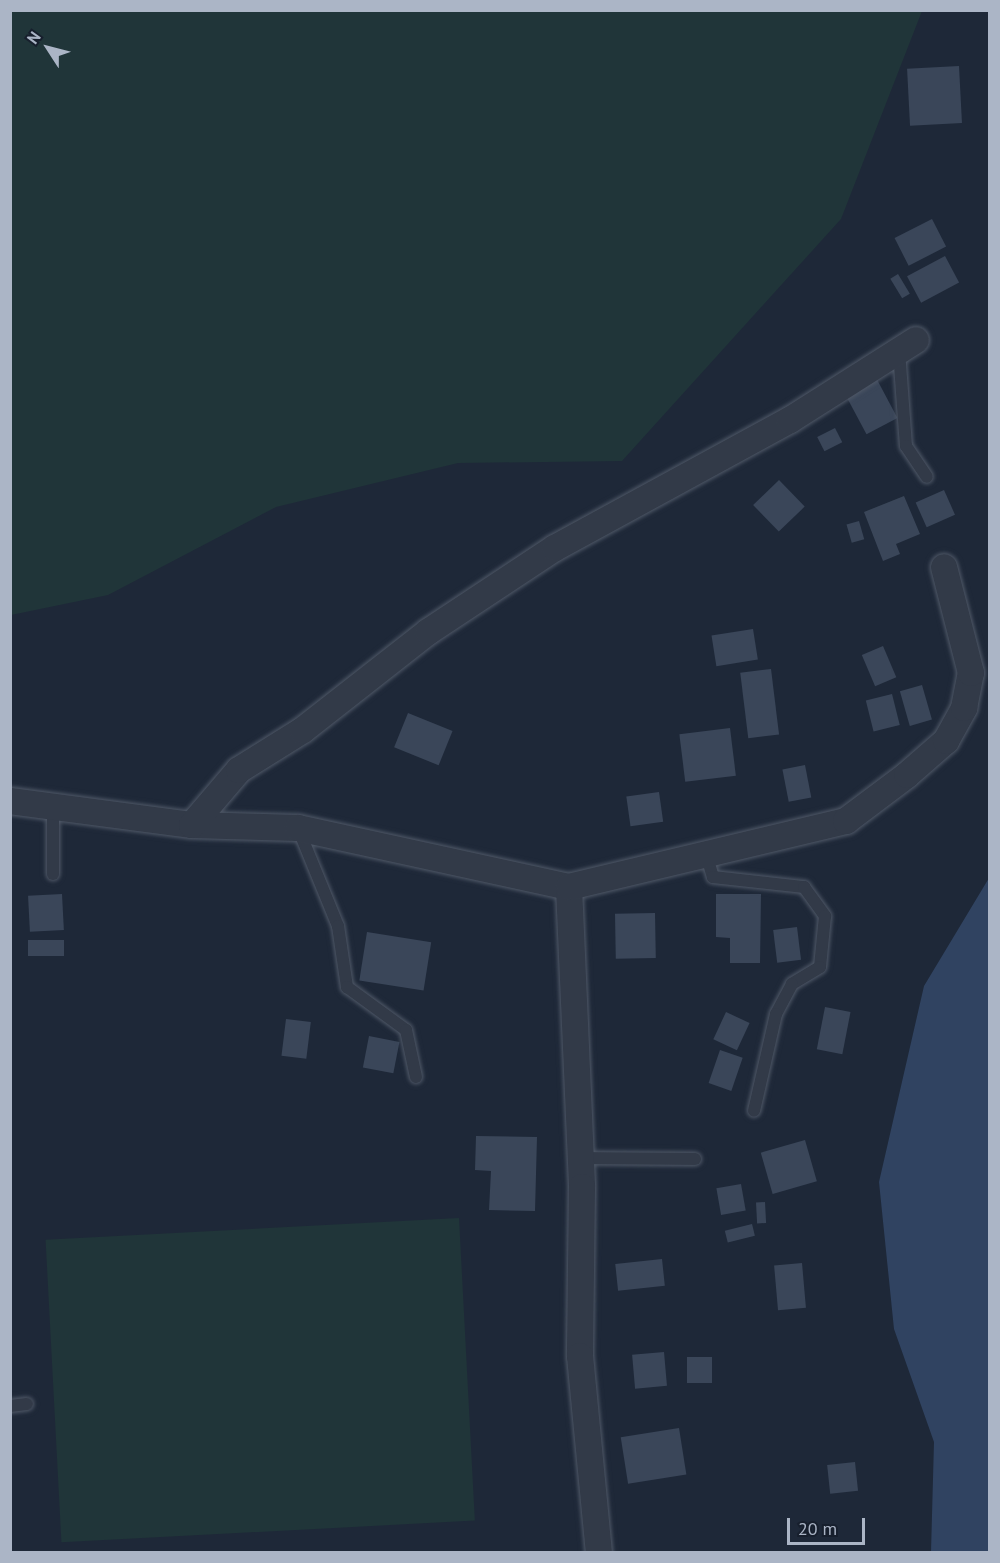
<!DOCTYPE html>
<style>
body{margin:0}
#map{position:relative;width:1000px;height:1563px;overflow:hidden;background:#1e2838;font-family:"PT Sans",sans-serif}
div>[style]{position:absolute}
[style*='--x']{left:calc(var(--x)*1px);top:calc(var(--y)*1px);width:calc(var(--w)*1px);rotate:calc(var(--a)*1deg)}
.green>*{inset:0;background:#203539;transform-origin:0 0}
.water>*{inset:0;background:#304361}
.building>*{inset:0;background:#3a4659;transform-origin:0 0}
.roads{filter:drop-shadow(0 0 2px #4f5867) drop-shadow(0 0 2px #4f5867)}
.lane>*{height:12px;margin:-6px;padding:0 6px;transform-origin:6px;border-radius:6px;background:#323a48}
.street>*{height:26px;margin:-13px;padding:0 13px;transform-origin:13px;border-radius:13px;background:#323a48}
span{translate:-50% -50%;white-space:nowrap;text-align:center;line-height:1.15;-webkit-text-stroke:4.5px #171f2d;paint-order:stroke}
.frame{position:absolute;inset:0;border:12px solid #abb5c6;pointer-events:none}
.north{position:absolute;left:18px;top:18px;width:60px;height:60px;-webkit-text-stroke:4px #171f2d;paint-order:stroke;rotate:306deg;font-size:16px;font-weight:700;line-height:24px;text-align:center;color:#abb5c6}
.north::after{content:'';display:block;margin:auto;width:21px;height:27px;background:#abb5c6;clip-path:polygon(50% 0,100% 100%,50% 72%,0 100%)}
.scale{position:absolute;left:787px;top:1518px;width:78px;height:27px;box-sizing:border-box;border:3px solid #abb5c6;border-top:0;padding-left:8px;font-size:18px;line-height:21px;white-space:nowrap;color:#abb5c6;-webkit-text-stroke:4px #171f2d;paint-order:stroke}
</style>
<div id="map">
<div class="green">
<i style="clip-path:polygon(11px 10px,922px 10px,922px 11px,841px 219px,622px 461px,458px 463px,276px 507px,108px 595px,11px 615px)"></i>
<i style="left:459px;top:1218px;width:303px;height:414px;rotate:87deg"></i>
</div>
<div class="water">
<i style="clip-path:polygon(989px 878px,989px 1552px,931px 1552px,934px 1442px,894px 1329px,879px 1182px,924px 986px)"></i>
</div>
<div class="building">
<i style="left:959px;top:66px;width:57px;height:52px;rotate:87deg"></i>
<i style="left:932px;top:219px;width:31px;height:42px;rotate:63deg"></i>
<i style="left:945px;top:256px;width:30px;height:43px;rotate:62deg"></i>
<i style="left:898px;top:274px;width:23px;height:9px;rotate:59deg"></i>
<i style="left:873px;top:372px;width:52px;height:35px;rotate:62deg"></i>
<i style="left:835px;top:428px;width:16px;height:20px;rotate:63deg"></i>
<i style="left:779px;top:480px;width:37px;height:36px;rotate:46deg"></i>
<i style="left:944px;top:490px;width:27px;height:31px;rotate:66deg"></i>
<i style="clip-path:polygon(904px 496px,920px 534px,896px 544px,900px 554px,883px 561px,864px 512px)"></i>
<i style="left:859px;top:521px;width:19px;height:13px;rotate:74deg"></i>
<i style="left:753px;top:629px;width:31px;height:42px;rotate:81deg"></i>
<i style="left:883px;top:646px;width:34px;height:23px;rotate:67deg"></i>
<i style="left:771px;top:669px;width:66px;height:31px;rotate:83deg"></i>
<i style="left:922px;top:685px;width:36px;height:23px;rotate:74deg"></i>
<i style="left:892px;top:694px;width:32px;height:27px;rotate:76deg"></i>
<i style="left:408px;top:713px;width:48px;height:37px;rotate:22deg"></i>
<i style="left:730px;top:728px;width:48px;height:51px;rotate:83deg"></i>
<i style="left:805px;top:765px;width:33px;height:23px;rotate:79deg"></i>
<i style="left:659px;top:792px;width:30px;height:33px;rotate:82deg"></i>
<i style="left:62px;top:894px;width:36px;height:34px;rotate:87deg"></i>
<i style="clip-path:polygon(716px 894px,761px 894px,760px 963px,730px 963px,730px 938px,716px 937px)"></i>
<i style="left:655px;top:913px;width:45px;height:40px;rotate:89deg"></i>
<i style="left:797px;top:927px;width:33px;height:24px;rotate:83deg"></i>
<i style="left:367px;top:932px;width:65px;height:49px;rotate:9deg"></i>
<i style="left:64px;top:940px;width:16px;height:36px;rotate:90deg"></i>
<i style="left:825px;top:1007px;width:26px;height:43px;rotate:11deg"></i>
<i style="left:726px;top:1012px;width:26px;height:30px;rotate:25deg"></i>
<i style="left:286px;top:1019px;width:25px;height:37px;rotate:7deg"></i>
<i style="left:369px;top:1036px;width:31px;height:32px;rotate:11deg"></i>
<i style="left:720px;top:1050px;width:24px;height:35px;rotate:19deg"></i>
<i style="clip-path:polygon(476px 1136px,537px 1137px,535px 1211px,489px 1210px,491px 1171px,475px 1170px)"></i>
<i style="left:805px;top:1140px;width:43px;height:46px;rotate:74deg"></i>
<i style="left:741px;top:1184px;width:27px;height:25px;rotate:80deg"></i>
<i style="left:765px;top:1202px;width:21px;height:9px;rotate:87deg"></i>
<i style="left:752px;top:1224px;width:12px;height:28px;rotate:76deg"></i>
<i style="left:662px;top:1259px;width:27px;height:47px;rotate:84deg"></i>
<i style="left:802px;top:1263px;width:45px;height:28px;rotate:85deg"></i>
<i style="left:664px;top:1352px;width:34px;height:32px;rotate:85deg"></i>
<i style="left:687px;top:1357px;width:25px;height:26px"></i>
<i style="left:679px;top:1428px;width:47px;height:59px;rotate:81deg"></i>
<i style="left:855px;top:1462px;width:29px;height:28px;rotate:84deg"></i>
</div>
<div class="roads">
<div class="lane">
<i style="--x:899;--y:351;--w:95;--a:85.8"></i>
<i style="--x:906;--y:446;--w:37;--a:56"></i>
<i style="--x:298;--y:828;--w:106;--a:67.8"></i>
<i style="--x:338;--y:926;--w:62;--a:81.6"></i>
<i style="--x:347;--y:987;--w:73;--a:36.1"></i>
<i style="--x:406;--y:1030;--w:48;--a:78"></i>
<i style="--x:706;--y:853;--w:25;--a:74"></i>
<i style="--x:713;--y:877;--w:92;--a:6.3"></i>
<i style="--x:804;--y:887;--w:36;--a:54"></i>
<i style="--x:825;--y:916;--w:51;--a:95.6"></i>
<i style="--x:820;--y:967;--w:33;--a:149"></i>
<i style="--x:792;--y:984;--w:34;--a:118"></i>
<i style="--x:776;--y:1014;--w:99;--a:102.8"></i>
<i style="--x:53;--y:874;--w:71;--a:-90"></i>
<i style="--x:581;--y:1158;--w:114;--a:0.5"></i>
<i style="--x:10;--y:1406;--w:17;--a:-7"></i>
</div>
<div class="street">
<i style="--x:10;--y:801;--w:184;--a:7.5"></i>
<i style="--x:192;--y:825;--w:106;--a:1.6"></i>
<i style="--x:298;--y:828;--w:277;--a:12.3"></i>
<i style="--x:569;--y:887;--w:300;--a:87.5"></i>
<i style="--x:582;--y:1187;--w:169;--a:90.7"></i>
<i style="--x:580;--y:1356;--w:197;--a:84.5"></i>
<i style="--x:192;--y:825;--w:72;--a:-49.5"></i>
<i style="--x:239;--y:770;--w:75;--a:-32"></i>
<i style="--x:303;--y:730;--w:159;--a:-38.1"></i>
<i style="--x:428;--y:632;--w:152;--a:-33.5"></i>
<i style="--x:555;--y:548;--w:268;--a:-28.6"></i>
<i style="--x:790;--y:420;--w:149;--a:-32.4"></i>
<i style="--x:569;--y:887;--w:285;--a:-13.4"></i>
<i style="--x:846;--y:821;--w:76;--a:-37"></i>
<i style="--x:907;--y:775;--w:52;--a:-41.1"></i>
<i style="--x:946;--y:741;--w:38;--a:-61"></i>
<i style="--x:964;--y:708;--w:36;--a:-79"></i>
<i style="--x:971;--y:673;--w:109;--a:-104.3"></i>
</div>
</div>
<div class="frame"></div>
<div class="north">N</div>
<div class="scale">20 m</div>
</div>
